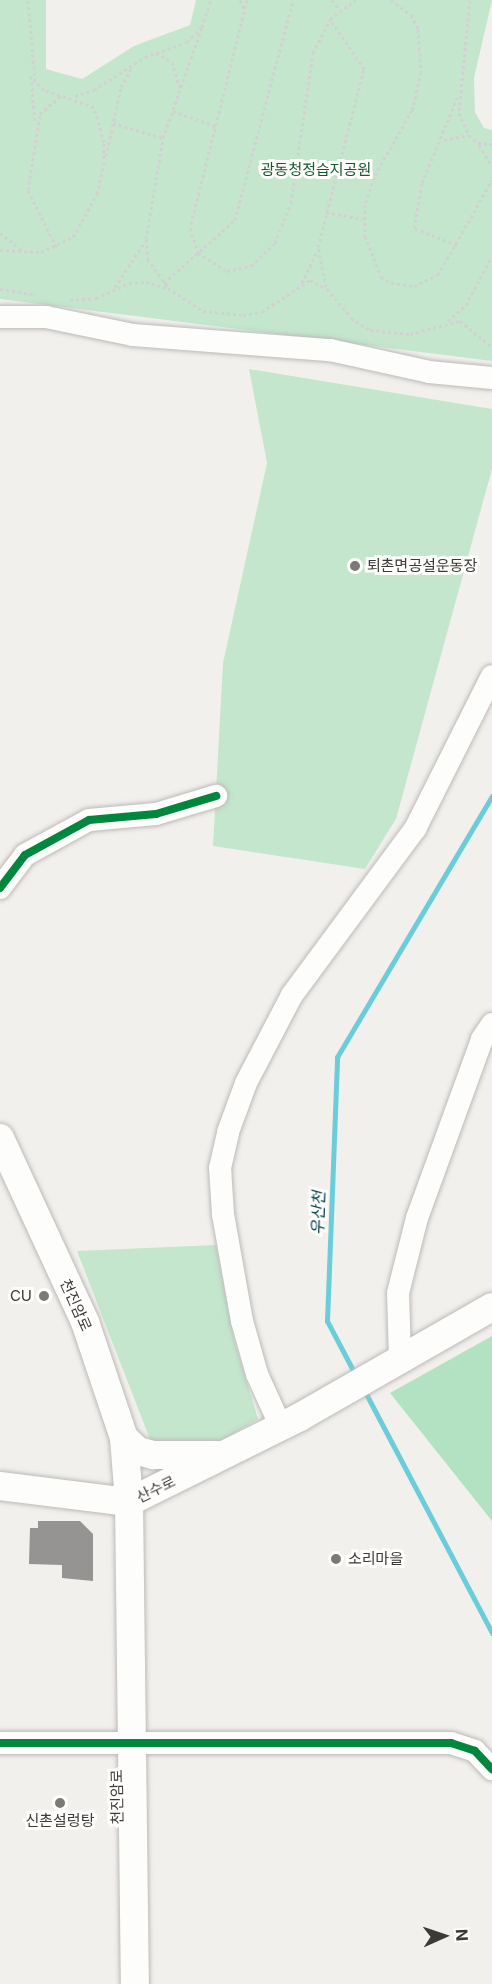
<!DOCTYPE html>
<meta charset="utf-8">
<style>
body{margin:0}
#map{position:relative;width:492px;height:1984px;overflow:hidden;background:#f2f0ed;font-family:Inter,"Noto Sans KR",sans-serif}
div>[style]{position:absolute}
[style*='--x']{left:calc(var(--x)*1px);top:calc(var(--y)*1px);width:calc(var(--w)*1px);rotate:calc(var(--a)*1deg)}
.green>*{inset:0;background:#c4e6cd}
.forest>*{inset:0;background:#b3e2c2}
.stream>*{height:5px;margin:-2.5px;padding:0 2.5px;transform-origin:2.5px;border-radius:2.5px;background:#6acdd9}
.building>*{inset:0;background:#959492}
.path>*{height:3px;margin-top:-1.5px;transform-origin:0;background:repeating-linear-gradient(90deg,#d2d1d1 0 3px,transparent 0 6px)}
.roads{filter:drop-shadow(0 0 2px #bcbab8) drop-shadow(0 0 2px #bcbab8)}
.minor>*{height:22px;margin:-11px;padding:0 11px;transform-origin:11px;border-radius:11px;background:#fdfdfc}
.major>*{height:28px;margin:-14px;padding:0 14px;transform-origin:14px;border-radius:14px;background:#fdfdfc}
.path-bridge>*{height:3px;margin-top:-1.5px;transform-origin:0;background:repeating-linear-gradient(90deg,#d2d1d1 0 3px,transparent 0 6px)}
.cycleway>*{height:8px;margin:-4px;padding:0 4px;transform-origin:4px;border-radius:4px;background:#00873e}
.dots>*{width:16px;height:16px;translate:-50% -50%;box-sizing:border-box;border:3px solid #fffefd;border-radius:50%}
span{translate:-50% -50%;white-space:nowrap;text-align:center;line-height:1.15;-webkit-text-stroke:6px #fffefd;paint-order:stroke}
.park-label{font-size:15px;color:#165632}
.poi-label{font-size:15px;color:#3c3a38}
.left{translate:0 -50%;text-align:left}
.right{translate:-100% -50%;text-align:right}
.street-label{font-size:15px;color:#3c3a38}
.water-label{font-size:16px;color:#003f46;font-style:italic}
.north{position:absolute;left:414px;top:1906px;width:60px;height:60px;-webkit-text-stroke:4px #fffefd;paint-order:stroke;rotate:87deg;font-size:16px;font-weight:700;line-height:24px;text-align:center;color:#3c3a38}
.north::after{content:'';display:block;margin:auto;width:21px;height:27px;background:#3c3a38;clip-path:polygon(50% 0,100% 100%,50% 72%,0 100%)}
</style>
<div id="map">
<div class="green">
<i style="clip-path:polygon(0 0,46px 0,46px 69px,82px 79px,134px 46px,190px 25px,196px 0,492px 0,474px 78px,475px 112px,484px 128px,492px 130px,492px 361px,0 299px)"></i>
<i style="clip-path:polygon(249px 369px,492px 409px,492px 469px,396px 819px,365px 869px,213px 846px,223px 663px,267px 463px)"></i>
<i style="clip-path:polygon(216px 1245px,234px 1339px,258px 1419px,219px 1442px,151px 1442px,77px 1251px)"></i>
</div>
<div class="forest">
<i style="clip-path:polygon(492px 1336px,492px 1521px,390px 1393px)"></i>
</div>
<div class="stream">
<i style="--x:355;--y:1374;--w:60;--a:-117.8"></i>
<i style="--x:327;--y:1321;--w:264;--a:-87.8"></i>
<i style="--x:337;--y:1057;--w:304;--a:-59.3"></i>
<i style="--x:364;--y:1390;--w:275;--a:62.2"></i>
</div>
<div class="building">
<i style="clip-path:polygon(38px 1521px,80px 1521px,93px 1534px,93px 1581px,62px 1578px,62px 1565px,29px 1564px,30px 1528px,38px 1528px)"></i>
</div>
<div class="path">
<i style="--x:240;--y:0;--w:10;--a:66"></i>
<i style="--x:247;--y:0;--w:235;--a:104"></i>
<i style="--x:190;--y:228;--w:26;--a:72"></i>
<i style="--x:198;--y:253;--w:34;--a:32"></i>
<i style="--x:227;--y:271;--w:25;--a:-12"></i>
<i style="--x:251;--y:266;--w:33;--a:-44"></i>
<i style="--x:275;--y:243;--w:43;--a:-68.2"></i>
<i style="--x:291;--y:203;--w:152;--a:-81.7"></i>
<i style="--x:313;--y:53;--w:38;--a:-63"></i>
<i style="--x:330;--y:19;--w:32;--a:-36"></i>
<i style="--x:332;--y:0;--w:11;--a:52"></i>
<i style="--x:391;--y:0;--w:25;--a:37"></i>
<i style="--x:411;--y:15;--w:16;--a:63"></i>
<i style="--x:418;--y:29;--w:43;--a:86"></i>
<i style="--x:421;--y:72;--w:39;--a:103"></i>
<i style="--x:412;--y:110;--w:77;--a:119.6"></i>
<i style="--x:374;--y:177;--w:29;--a:108"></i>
<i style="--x:365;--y:205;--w:31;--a:90"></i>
<i style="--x:365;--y:236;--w:44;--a:68.7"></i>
<i style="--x:381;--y:277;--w:12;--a:31"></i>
<i style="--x:391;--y:283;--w:23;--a:7"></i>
<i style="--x:414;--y:286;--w:26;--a:-25"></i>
<i style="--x:438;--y:275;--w:109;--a:-60.4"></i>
<i style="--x:470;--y:0;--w:114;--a:95.6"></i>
<i style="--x:459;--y:113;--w:24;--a:66"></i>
<i style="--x:469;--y:135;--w:12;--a:42"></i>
<i style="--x:478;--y:143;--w:14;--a:4"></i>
<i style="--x:156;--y:53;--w:18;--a:29"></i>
<i style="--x:172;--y:62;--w:27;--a:73"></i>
<i style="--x:31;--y:76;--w:47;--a:85.1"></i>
<i style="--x:75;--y:96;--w:20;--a:-18"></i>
<i style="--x:94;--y:90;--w:61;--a:-32.9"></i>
<i style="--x:145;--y:57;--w:45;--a:-19.7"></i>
<i style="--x:187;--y:42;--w:21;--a:-45"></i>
<i style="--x:202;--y:27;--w:28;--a:-72"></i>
<i style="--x:173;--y:111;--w:48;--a:19.6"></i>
<i style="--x:113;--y:123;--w:52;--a:16.7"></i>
<i style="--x:444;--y:140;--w:25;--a:-11"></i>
<i style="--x:479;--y:145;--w:25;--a:58"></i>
<i style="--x:106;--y:156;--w:71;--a:-77.7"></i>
<i style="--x:121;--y:87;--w:21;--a:-62"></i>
<i style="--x:326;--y:212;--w:38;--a:11"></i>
<i style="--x:235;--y:220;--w:228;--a:-75.2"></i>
<i style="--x:0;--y:233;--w:29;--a:38"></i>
<i style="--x:457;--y:245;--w:46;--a:-158.4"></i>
<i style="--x:414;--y:228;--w:46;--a:-79.9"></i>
<i style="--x:422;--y:183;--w:94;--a:-67.5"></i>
<i style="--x:56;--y:247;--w:64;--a:-116.2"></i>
<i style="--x:28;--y:190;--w:77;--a:-81"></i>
<i style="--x:40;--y:114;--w:28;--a:-41"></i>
<i style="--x:0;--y:250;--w:41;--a:2.8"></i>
<i style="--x:41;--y:252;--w:35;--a:-25"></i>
<i style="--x:73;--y:237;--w:49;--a:-60.8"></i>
<i style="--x:97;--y:194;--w:31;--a:-77"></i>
<i style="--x:104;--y:164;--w:22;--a:-90"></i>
<i style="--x:104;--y:142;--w:36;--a:-106"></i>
<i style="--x:94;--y:107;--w:53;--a:-161.2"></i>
<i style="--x:44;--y:90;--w:13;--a:-135"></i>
<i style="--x:35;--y:81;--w:81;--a:-94.9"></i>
<i style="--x:302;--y:283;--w:35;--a:-65"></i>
<i style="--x:167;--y:286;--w:32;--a:-126"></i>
<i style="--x:148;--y:260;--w:21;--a:-95"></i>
<i style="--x:146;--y:239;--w:102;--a:-80.4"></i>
<i style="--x:163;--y:138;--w:118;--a:-70.6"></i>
<i style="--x:115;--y:287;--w:53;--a:-56.6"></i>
<i style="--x:326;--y:287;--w:41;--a:-101.3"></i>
<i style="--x:318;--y:247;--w:184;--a:-75.5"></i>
<i style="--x:364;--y:69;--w:60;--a:-124.2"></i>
<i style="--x:0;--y:289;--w:37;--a:9"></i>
<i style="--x:70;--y:300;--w:26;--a:-4"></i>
<i style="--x:96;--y:298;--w:36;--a:-24"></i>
<i style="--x:129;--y:283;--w:17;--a:-3"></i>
<i style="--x:146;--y:282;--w:23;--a:15"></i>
<i style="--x:168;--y:288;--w:42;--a:33.3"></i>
<i style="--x:203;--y:311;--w:40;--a:5.7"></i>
<i style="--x:243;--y:315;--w:19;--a:-9"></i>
<i style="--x:262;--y:312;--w:58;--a:-33.7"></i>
<i style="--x:310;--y:280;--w:19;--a:28"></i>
<i style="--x:327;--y:289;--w:38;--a:50"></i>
<i style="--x:351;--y:318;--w:22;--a:32"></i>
<i style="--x:370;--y:330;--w:40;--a:5.7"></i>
<i style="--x:410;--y:334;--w:52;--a:-14.6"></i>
<i style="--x:460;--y:321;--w:41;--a:39.1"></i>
<i style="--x:448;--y:321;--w:24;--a:-42"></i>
<i style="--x:466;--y:305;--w:55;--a:-62"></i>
</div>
<div class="roads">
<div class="minor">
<i style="--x:0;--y:317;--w:46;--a:0"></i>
<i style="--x:46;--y:317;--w:89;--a:11.7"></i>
<i style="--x:133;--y:335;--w:198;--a:4.4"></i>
<i style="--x:330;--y:350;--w:101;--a:12.5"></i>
<i style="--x:429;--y:372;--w:63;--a:5.4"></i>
<i style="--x:0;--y:888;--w:41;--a:-52.9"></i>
<i style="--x:25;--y:855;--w:73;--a:-28.7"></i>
<i style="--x:89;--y:820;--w:67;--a:-5.1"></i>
<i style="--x:156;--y:814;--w:63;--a:-16.7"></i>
<i style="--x:400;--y:1359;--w:66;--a:-91.7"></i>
<i style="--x:398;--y:1293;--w:77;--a:-75.8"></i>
<i style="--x:417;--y:1218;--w:190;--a:-70"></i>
<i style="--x:482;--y:1039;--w:18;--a:-56"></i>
<i style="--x:281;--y:1427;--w:58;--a:-114.4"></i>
<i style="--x:257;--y:1374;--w:55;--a:-105.8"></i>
<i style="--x:242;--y:1321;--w:109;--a:-100.1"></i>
<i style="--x:223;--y:1214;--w:46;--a:-93.7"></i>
<i style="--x:220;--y:1168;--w:37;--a:-77"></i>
<i style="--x:228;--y:1132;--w:52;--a:-69.8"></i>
<i style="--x:246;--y:1083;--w:99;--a:-62.4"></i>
<i style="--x:292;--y:995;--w:207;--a:-53.5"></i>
<i style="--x:415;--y:829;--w:171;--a:-63.3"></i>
<i style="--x:0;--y:1743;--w:451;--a:0"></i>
<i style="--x:451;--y:1743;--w:25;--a:18"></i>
<i style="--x:475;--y:1751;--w:25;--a:47"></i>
</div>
<div class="major">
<i style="--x:0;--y:1138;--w:203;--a:65.2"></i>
<i style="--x:85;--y:1322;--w:122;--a:71.4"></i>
<i style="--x:124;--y:1438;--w:64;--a:85.5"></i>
<i style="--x:129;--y:1502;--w:482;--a:89.3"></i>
<i style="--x:124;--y:1438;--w:19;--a:43"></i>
<i style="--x:138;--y:1451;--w:16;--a:15"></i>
<i style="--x:153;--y:1455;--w:64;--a:0"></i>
<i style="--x:0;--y:1486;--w:130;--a:7.1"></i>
<i style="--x:129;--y:1502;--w:191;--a:-26.4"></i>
<i style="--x:300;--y:1417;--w:221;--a:-29.8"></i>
</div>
</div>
<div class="path-bridge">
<i style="--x:164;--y:283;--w:95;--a:-41.6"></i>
</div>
<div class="cycleway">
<i style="--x:0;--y:888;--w:41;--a:-52.9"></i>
<i style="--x:25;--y:855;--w:73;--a:-28.7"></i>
<i style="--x:89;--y:820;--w:67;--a:-5.1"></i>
<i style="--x:156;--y:814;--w:63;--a:-16.7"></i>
<i style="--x:0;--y:1743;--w:451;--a:0"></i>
<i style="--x:451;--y:1743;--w:25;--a:18"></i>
<i style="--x:475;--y:1751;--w:25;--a:47"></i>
</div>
<div class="dots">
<i style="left:355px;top:566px;background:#7c7a77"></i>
<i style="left:44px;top:1296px;background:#7c7a77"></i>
<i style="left:336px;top:1559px;background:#7c7a77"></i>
<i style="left:60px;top:1803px;background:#7c7a77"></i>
</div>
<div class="park-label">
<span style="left:316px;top:170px">광동청정습지공원</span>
</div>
<div class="poi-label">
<span class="left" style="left:367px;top:566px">퇴촌면공설운동장</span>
<span class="right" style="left:32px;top:1296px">CU</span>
<span class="left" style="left:348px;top:1559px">소리마을</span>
<span style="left:60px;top:1821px">신촌설렁탕</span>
</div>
<div class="street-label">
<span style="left:76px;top:1305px;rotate:66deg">천진암로</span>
<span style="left:156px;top:1489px;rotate:-26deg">산수로</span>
<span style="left:117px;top:1797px;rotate:-91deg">천진암로</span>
</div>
<div class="water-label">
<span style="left:318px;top:1213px;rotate:-88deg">우산천</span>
</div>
<div class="north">N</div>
</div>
